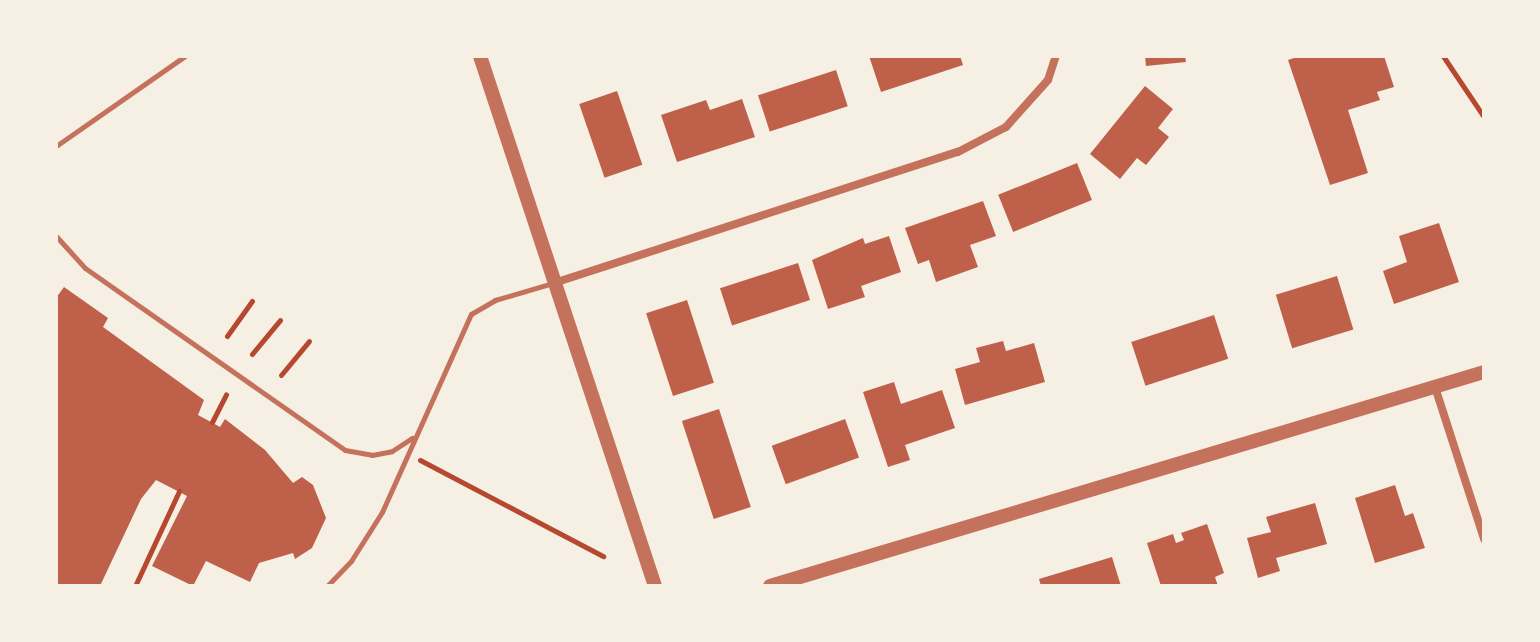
<!DOCTYPE html>
<style>
body{margin:0}
#map{position:relative;width:1540px;height:642px;overflow:hidden;background:#f6efe4;font-family:"DM Sans",sans-serif}
div>[style]{position:absolute}
[style*='--x']{left:calc(var(--x)*1px);top:calc(var(--y)*1px);width:calc(var(--w)*1px);rotate:calc(var(--a)*1deg)}
.building>*{inset:0;background:#bf614a;transform-origin:0 0}
.path>*{height:5px;margin:-2.5px;padding:0 2.5px;transform-origin:2.5px;border-radius:2.5px;background:#b5482f}
.service>*{height:5px;margin:-2.5px;padding:0 2.5px;transform-origin:2.5px;border-radius:2.5px;background:#c5725c}
.minor>*{height:8px;margin:-4px;padding:0 4px;transform-origin:4px;border-radius:4px;background:#c5725c}
.tertiary>*{height:14px;margin:-7px;padding:0 7px;transform-origin:7px;border-radius:7px;background:#c5725c}
span{translate:-50% -50%;white-space:nowrap;text-align:center;line-height:1.15;-webkit-text-stroke:6px #f6efe4;paint-order:stroke}
.frame{position:absolute;inset:0;border:58px solid #f6efe4;pointer-events:none}
</style>
<div id="map">
<div class="building">
<i style="clip-path:polygon(869px 56px,960px 56px,963px 65px,881px 92px)"></i>
<i style="clip-path:polygon(1145px 56px,1185px 56px,1186px 62px,1146px 66px)"></i>
<i style="clip-path:polygon(1300px 56px,1384px 56px,1394px 87px,1377px 92px,1380px 100px,1348px 110px,1368px 173px,1330px 185px,1288px 60px)"></i>
<i style="left:836px;top:70px;width:38px;height:82px;rotate:72deg"></i>
<i style="clip-path:polygon(1145px 86px,1173px 109px,1158px 128px,1169px 137px,1146px 165px,1137px 158px,1120px 179px,1090px 154px)"></i>
<i style="left:617px;top:91px;width:78px;height:40px;rotate:71deg"></i>
<i style="clip-path:polygon(742px 99px,755px 137px,677px 162px,661px 115px,706px 100px,710px 110px)"></i>
<i style="left:1077px;top:163px;width:40px;height:85px;rotate:68deg"></i>
<i style="clip-path:polygon(983px 201px,996px 236px,970px 245px,978px 267px,936px 282px,929px 260px,918px 264px,905px 228px)"></i>
<i style="clip-path:polygon(1439px 223px,1459px 282px,1394px 304px,1383px 271px,1407px 262px,1399px 236px)"></i>
<i style="clip-path:polygon(889px 236px,901px 272px,861px 286px,865px 297px,828px 309px,812px 260px,863px 238px,865px 244px)"></i>
<i style="left:798px;top:263px;width:39px;height:82px;rotate:72deg"></i>
<i style="left:1337px;top:276px;width:56px;height:64px;rotate:73deg"></i>
<i style="clip-path:polygon(64px 287px,108px 318px,103px 327px,204px 400px,198px 415px,220px 427px,225px 419px,265px 450px,293px 483px,302px 477px,313px 485px,326px 518px,312px 548px,295px 559px,293px 553px,259px 563px,250px 582px,206px 561px,193px 586px,152px 566px,187px 496px,156px 480px,141px 499px,100px 586px,56px 585px,56px 298px)"></i>
<i style="left:687px;top:300px;width:87px;height:43px;rotate:72deg"></i>
<i style="left:1214px;top:315px;width:46px;height:87px;rotate:72deg"></i>
<i style="clip-path:polygon(1003px 341px,1006px 351px,1034px 343px,1045px 382px,965px 405px,955px 369px,980px 362px,976px 348px)"></i>
<i style="clip-path:polygon(894px 382px,901px 404px,942px 390px,955px 428px,905px 445px,910px 460px,888px 467px,863px 392px)"></i>
<i style="left:719px;top:409px;width:103px;height:39px;rotate:72deg"></i>
<i style="left:845px;top:419px;width:41px;height:78px;rotate:70deg"></i>
<i style="clip-path:polygon(1395px 485px,1405px 516px,1413px 513px,1425px 548px,1375px 563px,1355px 498px)"></i>
<i style="clip-path:polygon(1315px 503px,1327px 544px,1276px 558px,1280px 571px,1258px 578px,1247px 538px,1271px 532px,1266px 517px)"></i>
<i style="clip-path:polygon(1207px 524px,1224px 573px,1215px 577px,1218px 586px,1161px 586px,1147px 543px,1173px 534px,1176px 543px,1184px 540px,1181px 533px)"></i>
<i style="clip-path:polygon(1112px 557px,1121px 586px,1041px 586px,1039px 579px)"></i>
</div>
<div class="path">
<i style="--x:1443;--y:56;--w:73;--a:56.1"></i>
<i style="--x:227;--y:336;--w:43;--a:-54.5"></i>
<i style="--x:252;--y:354;--w:44;--a:-50.5"></i>
<i style="--x:281;--y:375;--w:44;--a:-50.5"></i>
<i style="--x:212;--y:422;--w:31;--a:-63"></i>
<i style="--x:420;--y:460;--w:207;--a:27.7"></i>
<i style="--x:135;--y:586;--w:105;--a:-65.1"></i>
</div>
<div class="service">
<i style="--x:56;--y:146;--w:157;--a:-34.9"></i>
<i style="--x:56;--y:236;--w:43;--a:47.8"></i>
<i style="--x:85;--y:268;--w:317;--a:35"></i>
<i style="--x:345;--y:450;--w:27;--a:10"></i>
<i style="--x:372;--y:455;--w:20;--a:-11"></i>
<i style="--x:392;--y:451;--w:24;--a:-33"></i>
<i style="--x:327;--y:586;--w:35;--a:-46"></i>
<i style="--x:351;--y:561;--w:58;--a:-57.7"></i>
<i style="--x:382;--y:512;--w:217;--a:-65.8"></i>
<i style="--x:471;--y:314;--w:28;--a:-30"></i>
<i style="--x:495;--y:300;--w:60;--a:-16.3"></i>
</div>
<div class="minor">
<i style="--x:554;--y:283;--w:425;--a:-18"></i>
<i style="--x:958;--y:152;--w:54;--a:-27.5"></i>
<i style="--x:1006;--y:127;--w:63;--a:-48.2"></i>
<i style="--x:1048;--y:80;--w:25;--a:-72"></i>
<i style="--x:1435;--y:387;--w:160;--a:72.1"></i>
</div>
<div class="tertiary">
<i style="--x:480;--y:56;--w:558;--a:71.73"></i>
<i style="--x:770;--y:586;--w:745;--a:-16.68"></i>
</div>
<div class="frame"></div>
</div>
